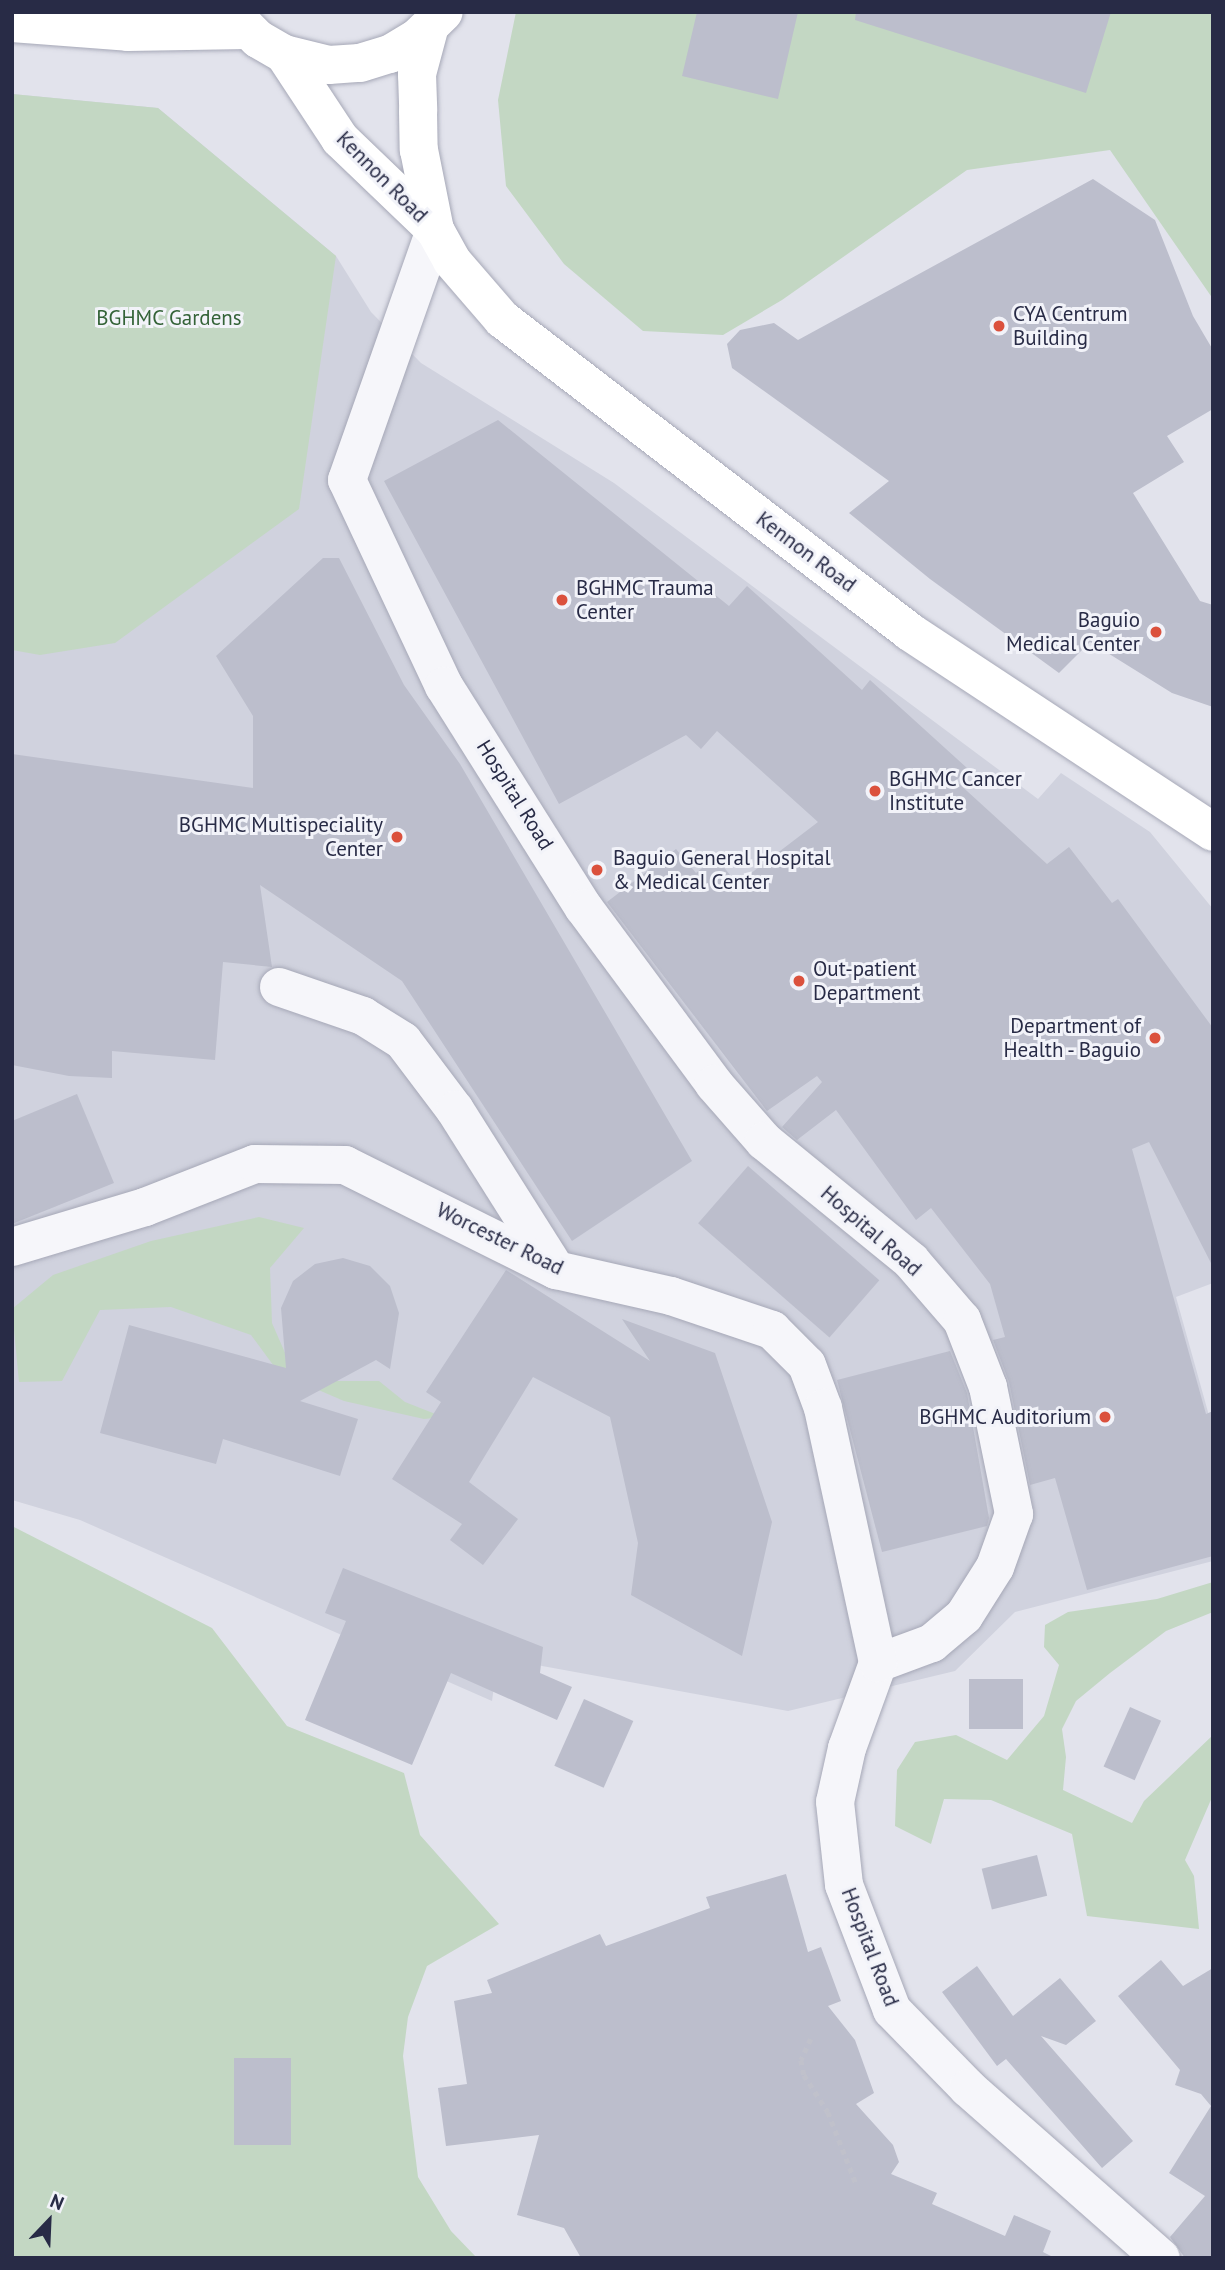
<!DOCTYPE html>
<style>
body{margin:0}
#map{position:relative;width:1225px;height:2270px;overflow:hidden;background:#e2e3ec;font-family:"PT Sans",sans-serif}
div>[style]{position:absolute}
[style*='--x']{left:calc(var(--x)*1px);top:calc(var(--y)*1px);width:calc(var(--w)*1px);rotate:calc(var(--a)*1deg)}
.built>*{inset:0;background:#d0d2de}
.green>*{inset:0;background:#c3d7c3}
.building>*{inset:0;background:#bcbecc;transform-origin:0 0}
.path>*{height:4.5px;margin-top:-2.25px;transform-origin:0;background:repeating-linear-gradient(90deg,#c0c1cb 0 5px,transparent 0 10px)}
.roads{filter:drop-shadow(0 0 2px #a6a8b7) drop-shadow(0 0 2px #a6a8b7)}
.minor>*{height:38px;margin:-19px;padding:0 19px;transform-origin:19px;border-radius:19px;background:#f6f6fa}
.major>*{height:38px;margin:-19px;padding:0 19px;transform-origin:19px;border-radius:19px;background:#fff}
.highway>*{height:38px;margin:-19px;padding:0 19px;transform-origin:19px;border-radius:19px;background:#fff}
.dots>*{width:19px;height:19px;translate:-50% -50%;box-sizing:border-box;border:4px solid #f2f3f9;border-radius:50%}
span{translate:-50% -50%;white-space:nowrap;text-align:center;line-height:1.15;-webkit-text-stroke:6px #f2f3f9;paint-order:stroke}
.street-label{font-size:21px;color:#282b46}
.poi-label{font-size:21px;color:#282b46}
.left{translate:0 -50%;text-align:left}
.right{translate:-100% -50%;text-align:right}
.park-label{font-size:21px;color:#346338}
.frame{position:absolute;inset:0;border:14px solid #282b46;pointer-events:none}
.north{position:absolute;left:14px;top:2186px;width:70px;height:70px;-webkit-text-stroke:5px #f2f3f9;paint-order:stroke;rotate:23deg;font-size:19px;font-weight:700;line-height:28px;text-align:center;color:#282b46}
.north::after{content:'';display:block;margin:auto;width:24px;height:32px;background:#282b46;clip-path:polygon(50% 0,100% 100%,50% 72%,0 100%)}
</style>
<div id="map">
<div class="built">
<i style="clip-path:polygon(12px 94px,158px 108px,336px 256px,371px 312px,421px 363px,614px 483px,1038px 799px,1061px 773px,1150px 832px,1213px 909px,1213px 1283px,1176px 1297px,1213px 1430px,1213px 1561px,1015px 1612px,955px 1671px,788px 1711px,498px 1658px,492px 1701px,80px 1520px,12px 1500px)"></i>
</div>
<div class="green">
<i style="clip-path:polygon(516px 12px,1213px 12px,1213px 299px,1110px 150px,967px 170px,782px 300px,723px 335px,643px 331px,564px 264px,506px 186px,498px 100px)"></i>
<i style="clip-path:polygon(12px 94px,158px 108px,336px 256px,299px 509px,115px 643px,40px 655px,12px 650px)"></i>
<i style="clip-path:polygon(259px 1217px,304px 1228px,270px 1268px,272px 1323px,289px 1362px,324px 1381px,379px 1381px,405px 1402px,443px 1417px,424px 1419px,344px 1401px,279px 1373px,251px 1335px,171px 1307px,100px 1310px,62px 1381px,19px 1382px,12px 1309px,53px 1275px,151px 1241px)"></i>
<i style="clip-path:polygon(12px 1526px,212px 1628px,287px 1726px,404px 1773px,420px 1835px,499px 1924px,427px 1966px,408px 2017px,403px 2056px,418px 2177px,451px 2231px,477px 2258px,12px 2258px)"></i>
<i style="clip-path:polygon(1213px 1582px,1213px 1612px,1166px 1631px,1110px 1673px,1076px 1701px,1062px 1729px,1066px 1757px,1063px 1790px,1132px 1823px,1144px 1801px,1213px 1735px,1213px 1795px,1185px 1860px,1194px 1876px,1199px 1929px,1087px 1916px,1072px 1834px,991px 1800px,944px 1799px,931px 1844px,895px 1826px,897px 1770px,915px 1742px,956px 1735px,1007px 1760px,1044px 1716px,1059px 1665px,1044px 1647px,1045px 1625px,1068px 1612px,1157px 1599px)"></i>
</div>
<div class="building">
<i style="clip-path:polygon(697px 12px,798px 12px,778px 99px,682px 76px)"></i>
<i style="clip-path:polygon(856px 12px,1111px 12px,1086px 93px,855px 20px)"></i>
<i style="clip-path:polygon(1093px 179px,1155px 220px,1193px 316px,1213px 350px,1213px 409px,1167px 436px,1184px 462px,1133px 493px,1200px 601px,1213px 605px,1213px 707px,1172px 693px,1090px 642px,1059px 673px,930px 579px,849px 513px,889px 481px,732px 368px,727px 344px,740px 330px,774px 323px,798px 340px)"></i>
<i style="clip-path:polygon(498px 420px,729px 606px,747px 586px,862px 690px,870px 680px,967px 768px,956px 781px,1047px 864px,1069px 847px,1112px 903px,1118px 899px,1213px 1028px,1213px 1267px,1149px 1142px,1132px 1149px,1206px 1414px,1213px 1411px,1213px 1556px,1087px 1590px,1055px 1478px,1030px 1485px,1009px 1382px,993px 1340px,1005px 1337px,990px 1284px,931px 1208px,916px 1220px,836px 1110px,797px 1140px,782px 1127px,822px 1082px,817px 1076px,767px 1111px,607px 902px,676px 849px,696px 873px,716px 857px,737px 884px,818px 822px,717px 731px,701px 749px,686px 735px,559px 804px,384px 481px)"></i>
<i style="clip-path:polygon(323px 558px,339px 558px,404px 685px,460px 764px,692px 1161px,572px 1241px,402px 981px,260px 885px,272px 967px,223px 962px,215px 1060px,112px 1051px,112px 1078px,69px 1076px,12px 1065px,12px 754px,253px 788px,253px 716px,216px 656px)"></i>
<i style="clip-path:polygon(77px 1094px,114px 1183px,12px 1224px,12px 1121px)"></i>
<i style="left:748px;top:1166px;width:174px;height:76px;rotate:41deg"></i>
<i style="clip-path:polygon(343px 1258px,370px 1266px,390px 1286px,399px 1313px,390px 1369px,376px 1360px,300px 1401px,358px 1419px,340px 1476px,223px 1439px,216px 1464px,100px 1433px,129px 1325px,286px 1368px,281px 1308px,293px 1281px,315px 1264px)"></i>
<i style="clip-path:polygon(506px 1270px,650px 1361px,622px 1319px,715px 1353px,772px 1522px,742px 1656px,631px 1595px,638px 1543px,610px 1417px,533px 1377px,469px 1482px,518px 1519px,483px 1565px,450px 1540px,462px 1524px,392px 1479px,441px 1402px,426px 1392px)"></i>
<i style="clip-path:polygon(950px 1351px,967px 1393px,989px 1518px,987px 1526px,882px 1552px,837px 1380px)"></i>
<i style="clip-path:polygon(343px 1568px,543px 1647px,540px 1673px,572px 1687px,557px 1720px,451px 1673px,412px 1765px,305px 1720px,346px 1621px,325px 1613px)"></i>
<i style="left:969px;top:1679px;width:54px;height:50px"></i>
<i style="left:584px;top:1699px;width:54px;height:73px;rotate:24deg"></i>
<i style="left:1130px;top:1707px;width:34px;height:65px;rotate:24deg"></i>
<i style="left:1037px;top:1855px;width:42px;height:57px;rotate:76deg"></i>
<i style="clip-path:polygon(786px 1874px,808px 1952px,821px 1947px,841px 2001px,828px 2006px,855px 2040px,874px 2093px,856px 2104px,893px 2145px,899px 2162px,891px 2174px,937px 2193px,932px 2204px,1005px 2236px,1014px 2215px,1051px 2231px,1043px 2252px,1055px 2258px,581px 2258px,564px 2228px,517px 2215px,539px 2135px,446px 2146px,438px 2088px,467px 2084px,454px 2001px,492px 1993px,487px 1980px,600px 1934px,606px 1946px,710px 1908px,706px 1897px)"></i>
<i style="clip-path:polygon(1161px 1960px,1183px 1986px,1213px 1968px,1213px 2258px,1185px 2258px,1170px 2237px,1205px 2196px,1169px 2173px,1211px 2106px,1201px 2094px,1175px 2085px,1180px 2070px,1118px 1996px)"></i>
<i style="clip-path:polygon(977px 1966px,1013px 2016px,1060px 1978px,1096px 2021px,1066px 2045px,1041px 2036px,1133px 2141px,1102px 2168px,1006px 2059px,997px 2066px,942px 1992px)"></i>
<i style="left:234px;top:2058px;width:57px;height:87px"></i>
</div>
<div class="path">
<i style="--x:811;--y:2039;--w:23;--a:115"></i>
<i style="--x:801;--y:2060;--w:15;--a:79"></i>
<i style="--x:804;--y:2075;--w:44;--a:57"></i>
<i style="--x:828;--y:2112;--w:79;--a:68.6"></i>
</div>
<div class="roads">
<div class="minor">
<i style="--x:435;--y:230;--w:265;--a:109.4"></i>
<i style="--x:347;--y:480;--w:228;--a:64.8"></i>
<i style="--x:444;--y:686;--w:262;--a:57.8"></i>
<i style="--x:584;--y:908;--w:219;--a:53.5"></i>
<i style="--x:714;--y:1084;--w:76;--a:48.7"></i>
<i style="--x:764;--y:1141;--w:190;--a:39.2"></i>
<i style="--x:911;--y:1261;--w:78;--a:49.2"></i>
<i style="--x:962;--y:1320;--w:72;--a:68.8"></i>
<i style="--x:988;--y:1387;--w:130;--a:78.4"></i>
<i style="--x:1014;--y:1514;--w:56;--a:109.7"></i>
<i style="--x:995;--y:1567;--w:58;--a:122.3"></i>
<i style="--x:964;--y:1616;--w:42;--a:139.8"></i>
<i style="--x:932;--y:1643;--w:58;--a:159.7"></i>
<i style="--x:878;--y:1663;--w:90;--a:110"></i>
<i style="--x:847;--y:1748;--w:55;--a:102.5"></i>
<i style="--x:835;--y:1802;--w:83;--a:83.8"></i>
<i style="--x:844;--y:1885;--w:134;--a:69"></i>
<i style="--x:892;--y:2010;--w:109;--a:45.7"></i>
<i style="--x:968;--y:2088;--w:257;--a:41.4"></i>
<i style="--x:279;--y:987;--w:89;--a:19"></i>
<i style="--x:363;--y:1016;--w:47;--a:32"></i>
<i style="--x:403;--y:1041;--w:86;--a:53"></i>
<i style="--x:455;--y:1110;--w:189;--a:57.7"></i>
<i style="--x:12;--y:1247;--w:139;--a:-16.7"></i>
<i style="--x:145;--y:1207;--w:118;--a:-21.4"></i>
<i style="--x:255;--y:1164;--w:90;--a:0.6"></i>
<i style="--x:345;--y:1165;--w:236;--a:26.5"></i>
<i style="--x:556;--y:1270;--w:118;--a:12.7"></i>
<i style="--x:671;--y:1296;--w:107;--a:18.6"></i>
<i style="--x:772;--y:1330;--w:49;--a:45"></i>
<i style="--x:807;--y:1365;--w:46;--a:69.6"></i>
<i style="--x:823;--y:1408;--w:261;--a:77.8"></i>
</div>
<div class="major">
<i style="--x:12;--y:23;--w:116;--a:4.4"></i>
<i style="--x:128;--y:32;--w:119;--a:-1"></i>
</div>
<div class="highway">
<i style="--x:231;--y:12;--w:38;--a:45"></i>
<i style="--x:258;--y:39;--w:30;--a:30"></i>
<i style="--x:284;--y:54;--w:46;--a:13.7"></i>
<i style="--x:329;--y:65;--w:31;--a:-4"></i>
<i style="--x:360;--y:63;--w:31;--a:-17"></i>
<i style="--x:390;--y:54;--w:31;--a:-31"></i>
<i style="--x:417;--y:38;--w:37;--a:-44"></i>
<i style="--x:429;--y:29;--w:47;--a:104.9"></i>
<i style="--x:417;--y:74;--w:37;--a:88"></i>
<i style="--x:418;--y:111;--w:39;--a:89"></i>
<i style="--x:419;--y:150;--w:82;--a:78.7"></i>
<i style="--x:284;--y:54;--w:102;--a:56.6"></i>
<i style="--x:340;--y:139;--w:132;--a:43.8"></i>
<i style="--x:435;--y:230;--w:35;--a:61"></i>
<i style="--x:452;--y:261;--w:77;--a:49.2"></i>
<i style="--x:502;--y:319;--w:514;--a:37.49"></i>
<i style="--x:910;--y:632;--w:363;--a:33.4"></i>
</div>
</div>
<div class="dots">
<i style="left:999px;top:326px;background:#db513d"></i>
<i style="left:562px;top:600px;background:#db513d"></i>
<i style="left:1156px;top:632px;background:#db513d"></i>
<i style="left:875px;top:791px;background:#db513d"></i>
<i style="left:397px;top:837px;background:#db513d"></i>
<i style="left:597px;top:870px;background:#db513d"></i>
<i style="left:799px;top:981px;background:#db513d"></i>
<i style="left:1155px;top:1038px;background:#db513d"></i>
<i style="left:1105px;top:1417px;background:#db513d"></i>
</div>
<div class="street-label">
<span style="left:382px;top:177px;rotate:45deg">Kennon Road</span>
<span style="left:806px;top:552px;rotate:37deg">Kennon Road</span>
<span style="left:515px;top:795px;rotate:58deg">Hospital Road</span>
<span style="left:871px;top:1231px;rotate:41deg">Hospital Road</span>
<span style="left:500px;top:1239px;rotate:26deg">Worcester Road</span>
<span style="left:870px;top:1947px;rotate:69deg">Hospital Road</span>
</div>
<div class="poi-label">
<span class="left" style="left:1013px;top:326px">CYA Centrum<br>Building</span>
<span class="left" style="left:576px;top:600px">BGHMC Trauma<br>Center</span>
<span class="right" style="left:1140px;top:632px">Baguio<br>Medical Center</span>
<span class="left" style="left:889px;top:791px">BGHMC Cancer<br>Institute</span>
<span class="right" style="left:383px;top:837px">BGHMC Multispeciality<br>Center</span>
<span class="left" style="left:613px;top:870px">Baguio General Hospital<br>&amp; Medical Center</span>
<span class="left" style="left:813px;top:981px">Out-patient<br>Department</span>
<span class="right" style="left:1141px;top:1038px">Department of<br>Health - Baguio</span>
<span class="right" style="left:1091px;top:1417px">BGHMC Auditorium</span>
</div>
<div class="park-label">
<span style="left:169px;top:318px">BGHMC Gardens</span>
</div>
<div class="frame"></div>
<div class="north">N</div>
</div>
